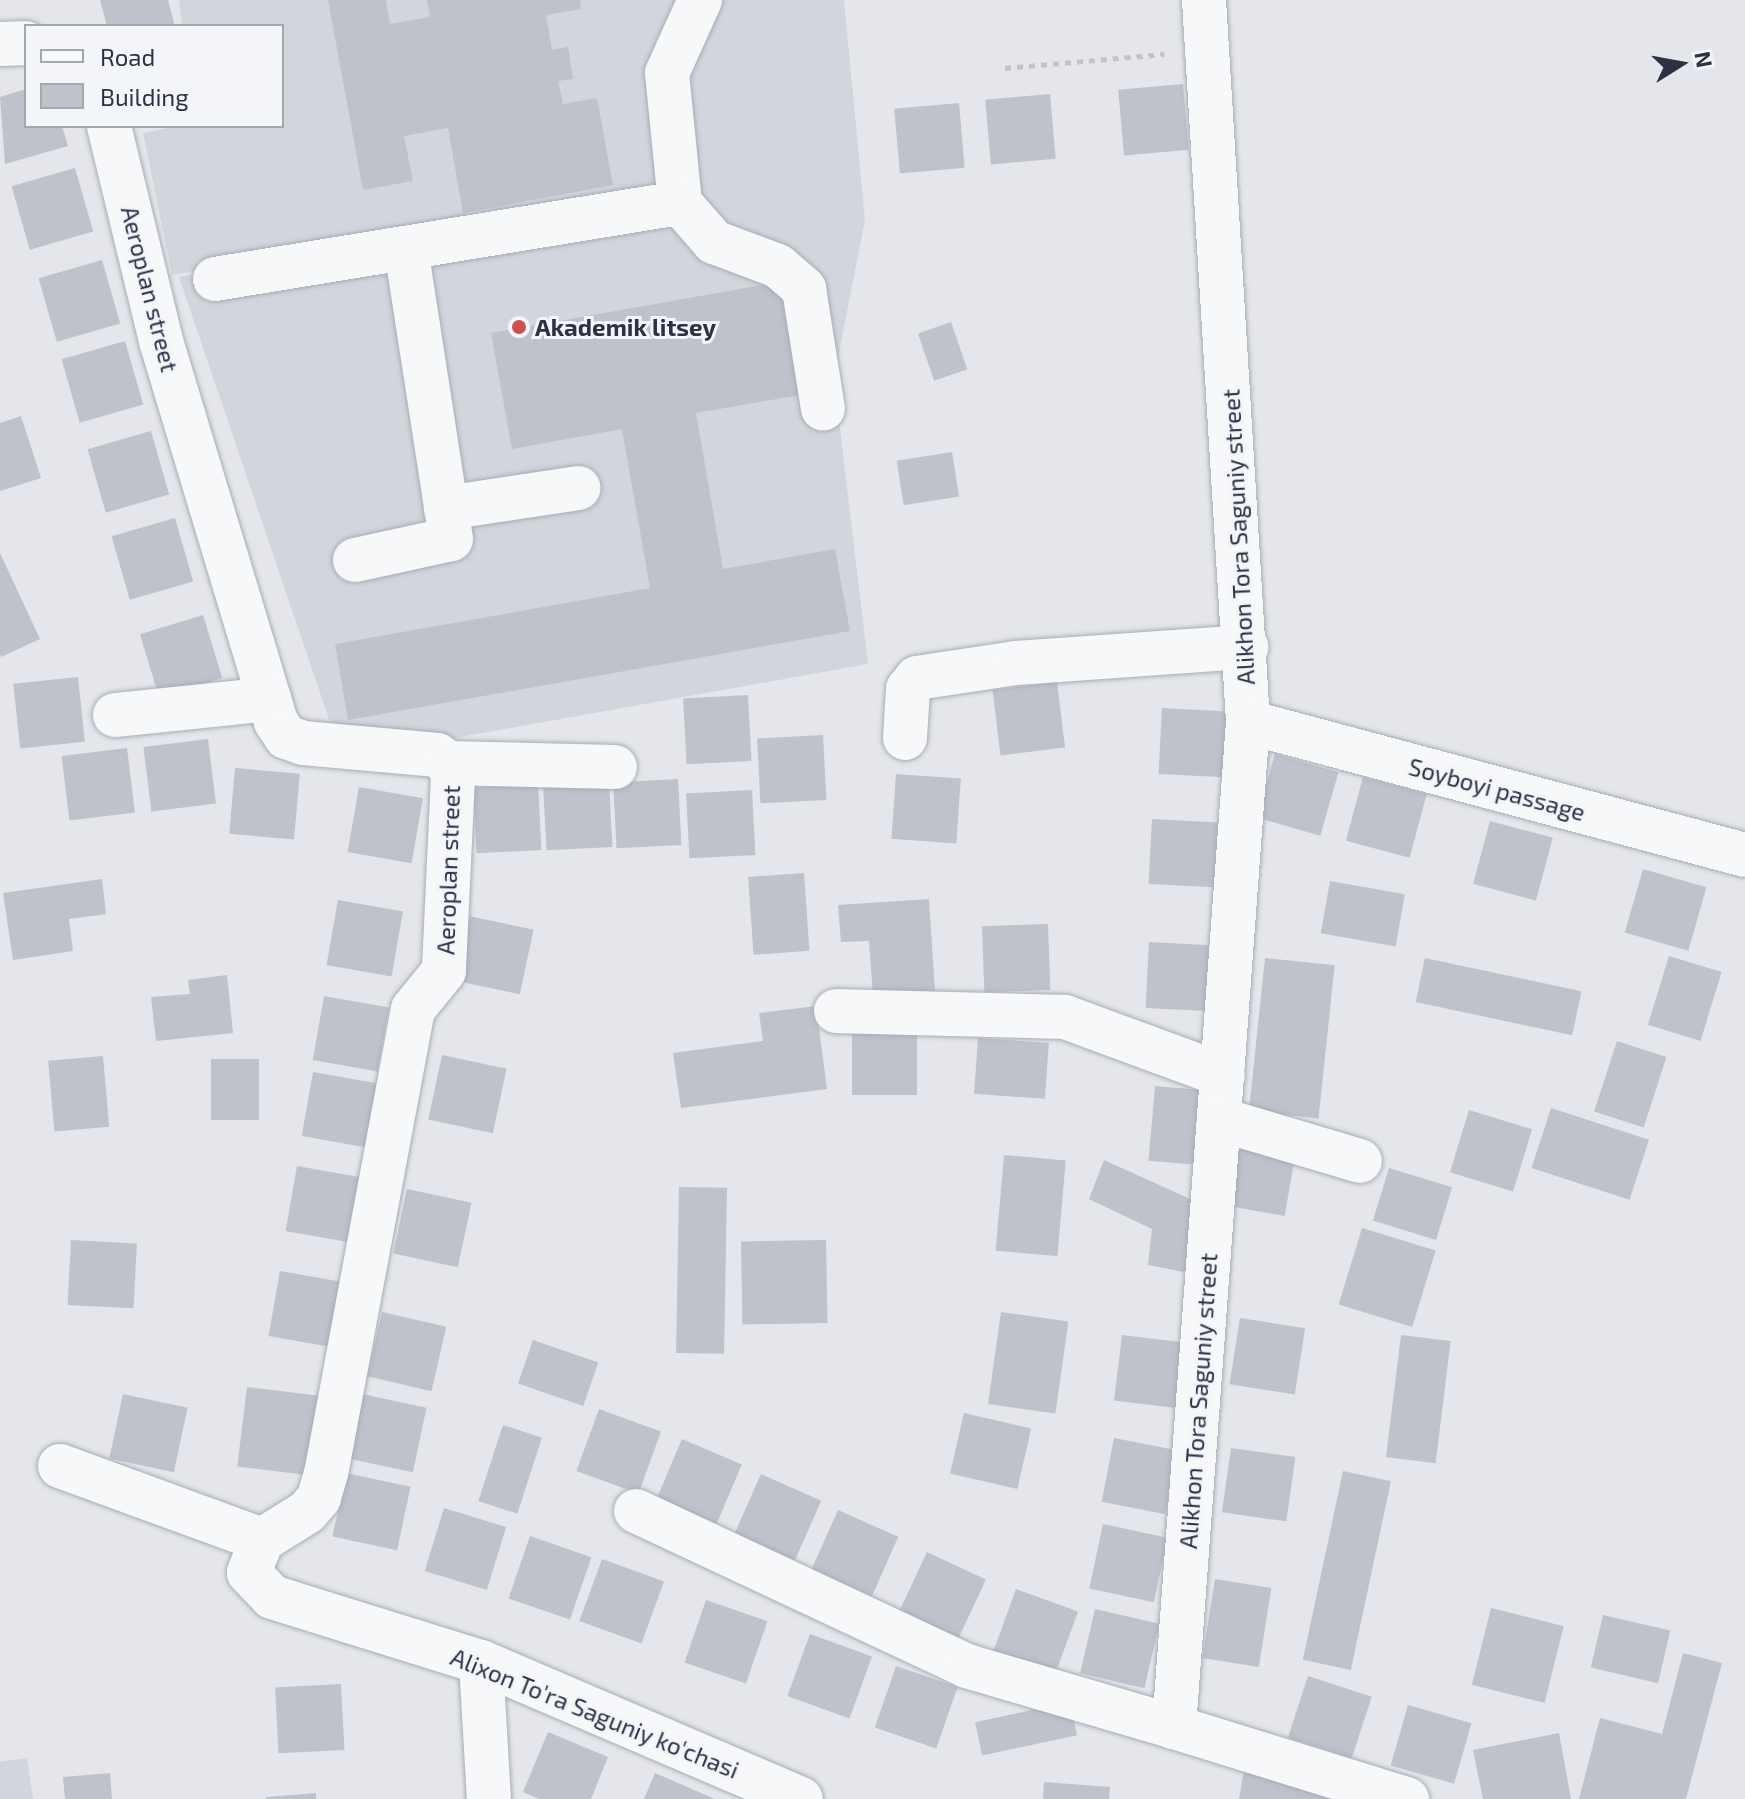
<!DOCTYPE html>
<style>
body{margin:0}
#map{position:relative;width:1745px;height:1799px;overflow:hidden;background:#e4e6eb;font-family:"Exo 2",sans-serif}
div>[style]{position:absolute}
[style*='--x']{left:calc(var(--x)*1px);top:calc(var(--y)*1px);width:calc(var(--w)*1px);rotate:calc(var(--a)*1deg)}
.built>*{inset:0;background:#d3d5dd}
.building>*{inset:0;background:#bfc1cb;transform-origin:0 0}
.path>*{height:5px;margin-top:-2.5px;transform-origin:0;background:repeating-linear-gradient(90deg,#c2c4ca 0 6px,transparent 0 12px)}
.roads{filter:drop-shadow(0 0 2px #a9acb5) drop-shadow(0 0 2px #a9acb5)}
.minor>*{height:44px;margin:-22px;padding:0 22px;transform-origin:22px;border-radius:22px;background:#f7f8fa}
.dots>*{width:22px;height:22px;translate:-50% -50%;box-sizing:border-box;border:4px solid #f4f5f9;border-radius:50%}
span{translate:-50% -50%;white-space:nowrap;text-align:center;line-height:1.15;-webkit-text-stroke:6px #f4f5f9;paint-order:stroke}
.street-label{font-size:24px;color:#2c3143}
.poi-label{font-size:24px;color:#2c3143;font-weight:700}
.left{translate:0 -50%;text-align:left}
.legend{position:absolute;left:24px;top:24px;width:260px;height:104px;box-sizing:border-box;background:#f4f5f9;border:2px solid #a4a7b0;margin:0;padding:10px 14px;list-style:none;font-size:24px;color:#2c3143}
.legend li{display:flex;align-items:center;gap:16px;height:40px}
.legend b{width:40px;border:2px solid #a4a7b0}
.north{position:absolute;left:1641px;top:24px;width:80px;height:80px;-webkit-text-stroke:6px #f4f5f9;paint-order:stroke;rotate:79deg;font-size:22px;font-weight:700;line-height:32px;text-align:center;color:#2c3143}
.north::after{content:'';display:block;margin:auto;width:28px;height:36px;background:#2c3143;clip-path:polygon(50% 0,100% 100%,50% 72%,0 100%)}
</style>
<div id="map">
<div class="built">
<i style="clip-path:polygon(179px 0,844px 0,865px 220px,834px 378px,868px 664px,443px 740px,333px 731px,179px 277px,434px 230px,172px 275px,143px 133px,178px 126px,282px 126px,282px 26px,182px 26px)"></i>
<i style="clip-path:polygon(27px 1758px,33px 1799px,0 1799px,0 1762px)"></i>
</div>
<div class="building">
<i style="clip-path:polygon(100px 0,168px 0,175px 26px,107px 26px)"></i>
<i style="clip-path:polygon(328px 0,386px 0,390px 24px,430px 17px,427px 0,580px 0,581px 9px,546px 15px,552px 50px,568px 47px,573px 79px,558px 81px,563px 104px,597px 98px,613px 185px,463px 213px,448px 128px,404px 136px,413px 181px,363px 190px)"></i>
<i style="left:1183px;top:84px;width:66px;height:65px;rotate:85deg"></i>
<i style="clip-path:polygon(26px 89px,26px 126px,62px 126px,68px 146px,5px 164px,0 97px)"></i>
<i style="left:1050px;top:94px;width:65px;height:65px;rotate:85deg"></i>
<i style="left:959px;top:103px;width:65px;height:65px;rotate:85deg"></i>
<i style="left:75px;top:168px;width:66px;height:66px;rotate:74deg"></i>
<i style="left:102px;top:260px;width:66px;height:66px;rotate:74deg"></i>
<i style="clip-path:polygon(780px 282px,800px 395px,696px 413px,723px 569px,835px 549px,850px 631px,348px 720px,335px 644px,650px 588px,622px 429px,512px 449px,491px 333px)"></i>
<i style="left:951px;top:322px;width:50px;height:35px;rotate:71deg"></i>
<i style="left:125px;top:341px;width:66px;height:66px;rotate:74deg"></i>
<i style="clip-path:polygon(21px 416px,41px 478px,0 491px,0 423px)"></i>
<i style="left:151px;top:431px;width:66px;height:66px;rotate:74deg"></i>
<i style="left:952px;top:452px;width:45px;height:56px;rotate:81deg"></i>
<i style="left:175px;top:518px;width:66px;height:66px;rotate:74deg"></i>
<i style="clip-path:polygon(0 553px,40px 639px,1px 657px,0 654px)"></i>
<i style="left:203px;top:615px;width:66px;height:66px;rotate:73deg"></i>
<i style="left:78px;top:677px;width:65px;height:65px;rotate:84deg"></i>
<i style="left:1057px;top:682px;width:66px;height:65px;rotate:83deg"></i>
<i style="left:748px;top:695px;width:66px;height:65px;rotate:87deg"></i>
<i style="left:1162px;top:708px;width:66px;height:66px;rotate:3deg"></i>
<i style="left:823px;top:735px;width:65px;height:66px;rotate:87deg"></i>
<i style="left:208px;top:739px;width:65px;height:65px;rotate:83deg"></i>
<i style="left:127px;top:748px;width:65px;height:66px;rotate:83deg"></i>
<i style="left:1275px;top:754px;width:66px;height:66px;rotate:16deg"></i>
<i style="left:235px;top:768px;width:65px;height:66px;rotate:5deg"></i>
<i style="left:896px;top:774px;width:65px;height:65px;rotate:4deg"></i>
<i style="left:1363px;top:777px;width:66px;height:66px;rotate:15deg"></i>
<i style="left:678px;top:779px;width:66px;height:65px;rotate:87deg"></i>
<i style="left:609px;top:781px;width:66px;height:66px;rotate:87deg"></i>
<i style="left:538px;top:784px;width:66px;height:65px;rotate:87deg"></i>
<i style="left:359px;top:787px;width:65px;height:66px;rotate:10deg"></i>
<i style="left:752px;top:790px;width:65px;height:66px;rotate:87deg"></i>
<i style="left:1152px;top:819px;width:66px;height:65px;rotate:3deg"></i>
<i style="left:1490px;top:821px;width:65px;height:65px;rotate:15deg"></i>
<i style="left:1643px;top:869px;width:66px;height:66px;rotate:16deg"></i>
<i style="left:804px;top:873px;width:78px;height:56px;rotate:86deg"></i>
<i style="clip-path:polygon(102px 879px,106px 914px,69px 919px,73px 951px,13px 960px,3px 893px)"></i>
<i style="left:1330px;top:881px;width:76px;height:53px;rotate:10deg"></i>
<i style="clip-path:polygon(929px 899px,935px 992px,873px 996px,869px 941px,841px 942px,838px 905px)"></i>
<i style="left:338px;top:900px;width:66px;height:66px;rotate:10deg"></i>
<i style="left:469px;top:916px;width:66px;height:66px;rotate:12deg"></i>
<i style="left:1048px;top:924px;width:66px;height:66px;rotate:88deg"></i>
<i style="left:1149px;top:942px;width:66px;height:66px;rotate:3deg"></i>
<i style="left:1669px;top:956px;width:55px;height:72px;rotate:17deg"></i>
<i style="left:1265px;top:958px;width:70px;height:154px;rotate:6deg"></i>
<i style="left:1425px;top:958px;width:160px;height:45px;rotate:12deg"></i>
<i style="clip-path:polygon(227px 975px,233px 1033px,156px 1041px,151px 997px,190px 994px,188px 980px)"></i>
<i style="left:324px;top:996px;width:66px;height:65px;rotate:10deg"></i>
<i style="clip-path:polygon(816px 1006px,827px 1089px,681px 1108px,673px 1053px,763px 1041px,759px 1013px)"></i>
<i style="left:852px;top:1029px;width:65px;height:66px"></i>
<i style="left:978px;top:1038px;width:71px;height:56px;rotate:4deg"></i>
<i style="left:1617px;top:1041px;width:52px;height:74px;rotate:18deg"></i>
<i style="left:442px;top:1055px;width:66px;height:66px;rotate:12deg"></i>
<i style="left:103px;top:1056px;width:71px;height:55px;rotate:85deg"></i>
<i style="left:211px;top:1059px;width:48px;height:61px"></i>
<i style="left:313px;top:1072px;width:66px;height:65px;rotate:10deg"></i>
<i style="left:1155px;top:1086px;width:53px;height:75px;rotate:5deg"></i>
<i style="left:1551px;top:1108px;width:103px;height:63px;rotate:18deg"></i>
<i style="left:1469px;top:1110px;width:66px;height:65px;rotate:17deg"></i>
<i style="left:1234px;top:1140px;width:63px;height:66px;rotate:10deg"></i>
<i style="left:1004px;top:1155px;width:62px;height:96px;rotate:5deg"></i>
<i style="clip-path:polygon(1104px 1160px,1199px 1203px,1189px 1273px,1148px 1265px,1152px 1229px,1089px 1199px)"></i>
<i style="left:297px;top:1166px;width:66px;height:66px;rotate:10deg"></i>
<i style="left:1389px;top:1168px;width:66px;height:55px;rotate:17deg"></i>
<i style="left:679px;top:1187px;width:48px;height:166px;rotate:1deg"></i>
<i style="left:407px;top:1189px;width:66px;height:66px;rotate:12deg"></i>
<i style="left:1362px;top:1228px;width:77px;height:80px;rotate:17deg"></i>
<i style="left:71px;top:1240px;width:66px;height:65px;rotate:3deg"></i>
<i style="left:826px;top:1240px;width:83px;height:85px;rotate:89deg"></i>
<i style="left:280px;top:1271px;width:65px;height:66px;rotate:10deg"></i>
<i style="left:382px;top:1312px;width:66px;height:66px;rotate:13deg"></i>
<i style="left:1001px;top:1312px;width:68px;height:93px;rotate:8deg"></i>
<i style="left:1240px;top:1318px;width:66px;height:67px;rotate:9deg"></i>
<i style="left:1122px;top:1335px;width:64px;height:66px;rotate:7deg"></i>
<i style="left:1401px;top:1335px;width:50px;height:123px;rotate:7deg"></i>
<i style="left:533px;top:1340px;width:69px;height:46px;rotate:19deg"></i>
<i style="left:247px;top:1387px;width:78px;height:80px;rotate:7deg"></i>
<i style="left:123px;top:1394px;width:66px;height:66px;rotate:12deg"></i>
<i style="left:362px;top:1394px;width:66px;height:66px;rotate:12deg"></i>
<i style="left:599px;top:1409px;width:66px;height:66px;rotate:20deg"></i>
<i style="left:964px;top:1413px;width:69px;height:62px;rotate:13deg"></i>
<i style="left:503px;top:1425px;width:41px;height:80px;rotate:18deg"></i>
<i style="left:1114px;top:1438px;width:65px;height:65px;rotate:11deg"></i>
<i style="left:682px;top:1439px;width:65px;height:66px;rotate:23deg"></i>
<i style="left:1231px;top:1448px;width:65px;height:65px;rotate:8deg"></i>
<i style="left:1343px;top:1471px;width:49px;height:193px;rotate:12deg"></i>
<i style="left:346px;top:1473px;width:66px;height:65px;rotate:12deg"></i>
<i style="left:761px;top:1474px;width:66px;height:65px;rotate:24deg"></i>
<i style="left:444px;top:1508px;width:65px;height:66px;rotate:17deg"></i>
<i style="left:838px;top:1510px;width:66px;height:65px;rotate:24deg"></i>
<i style="left:1103px;top:1524px;width:66px;height:66px;rotate:12deg"></i>
<i style="left:530px;top:1536px;width:65px;height:66px;rotate:19deg"></i>
<i style="left:927px;top:1552px;width:65px;height:66px;rotate:25deg"></i>
<i style="left:602px;top:1559px;width:66px;height:66px;rotate:20deg"></i>
<i style="left:1215px;top:1579px;width:57px;height:80px;rotate:9deg"></i>
<i style="left:1016px;top:1589px;width:66px;height:67px;rotate:20deg"></i>
<i style="left:706px;top:1600px;width:65px;height:66px;rotate:19deg"></i>
<i style="left:1491px;top:1608px;width:75px;height:79px;rotate:14deg"></i>
<i style="left:1095px;top:1609px;width:66px;height:66px;rotate:13deg"></i>
<i style="left:1603px;top:1615px;width:69px;height:54px;rotate:13deg"></i>
<i style="left:810px;top:1634px;width:66px;height:66px;rotate:20deg"></i>
<i style="clip-path:polygon(1683px 1653px,1722px 1663px,1686px 1799px,1579px 1799px,1600px 1718px,1662px 1734px)"></i>
<i style="left:896px;top:1666px;width:65px;height:65px;rotate:19deg"></i>
<i style="left:1308px;top:1676px;width:67px;height:65px;rotate:18deg"></i>
<i style="left:341px;top:1684px;width:66px;height:66px;rotate:87deg"></i>
<i style="left:1070px;top:1702px;width:34px;height:97px;rotate:78deg"></i>
<i style="left:1408px;top:1705px;width:66px;height:63px;rotate:16deg"></i>
<i style="clip-path:polygon(548px 1732px,608px 1757px,591px 1799px,539px 1799px,523px 1792px)"></i>
<i style="clip-path:polygon(1559px 1733px,1571px 1799px,1483px 1799px,1473px 1750px)"></i>
<i style="clip-path:polygon(1244px 1770px,1336px 1799px,1239px 1799px)"></i>
<i style="clip-path:polygon(110px 1773px,112px 1799px,65px 1799px,63px 1777px)"></i>
<i style="clip-path:polygon(655px 1773px,715px 1799px,644px 1799px)"></i>
<i style="clip-path:polygon(1044px 1782px,1110px 1787px,1109px 1799px,1043px 1799px)"></i>
<i style="clip-path:polygon(316px 1793px,316px 1799px,266px 1799px,266px 1797px)"></i>
</div>
<div class="path">
<i style="--x:1005;--y:68;--w:160;--a:-5"></i>
</div>
<div class="roads">
<div class="minor">
<i style="--x:700;--y:0;--w:80;--a:114.3"></i>
<i style="--x:667;--y:73;--w:131;--a:84.3"></i>
<i style="--x:680;--y:203;--w:52;--a:48.9"></i>
<i style="--x:714;--y:242;--w:68;--a:20.6"></i>
<i style="--x:778;--y:266;--w:35;--a:41"></i>
<i style="--x:804;--y:289;--w:121;--a:81"></i>
<i style="--x:1204;--y:0;--w:723;--a:86.51"></i>
<i style="--x:1248;--y:722;--w:1008;--a:94.21"></i>
<i style="--x:1174;--y:1727;--w:244;--a:17.2"></i>
<i style="--x:0;--y:44;--w:26;--a:-2"></i>
<i style="--x:109;--y:126;--w:221;--a:76.4"></i>
<i style="--x:161;--y:341;--w:398;--a:73.2"></i>
<i style="--x:276;--y:722;--w:18;--a:56"></i>
<i style="--x:286;--y:737;--w:18;--a:19"></i>
<i style="--x:303;--y:743;--w:135;--a:5.1"></i>
<i style="--x:437;--y:755;--w:14;--a:34"></i>
<i style="--x:449;--y:763;--w:15;--a:74"></i>
<i style="--x:453;--y:777;--w:194;--a:92.7"></i>
<i style="--x:444;--y:971;--w:49;--a:129.2"></i>
<i style="--x:413;--y:1009;--w:472;--a:100.6"></i>
<i style="--x:326;--y:1473;--w:26;--a:106"></i>
<i style="--x:319;--y:1498;--w:18;--a:131"></i>
<i style="--x:307;--y:1512;--w:53;--a:148.1"></i>
<i style="--x:215;--y:279;--w:471;--a:-9.3"></i>
<i style="--x:446;--y:508;--w:134;--a:-8.6"></i>
<i style="--x:355;--y:560;--w:98;--a:-12.3"></i>
<i style="--x:451;--y:539;--w:294;--a:-98.8"></i>
<i style="--x:115;--y:715;--w:155;--a:-5.9"></i>
<i style="--x:1248;--y:722;--w:514;--a:14.98"></i>
<i style="--x:905;--y:738;--w:49;--a:-86.5"></i>
<i style="--x:908;--y:689;--w:14;--a:-51"></i>
<i style="--x:917;--y:678;--w:100;--a:-8.6"></i>
<i style="--x:1016;--y:663;--w:231;--a:-4"></i>
<i style="--x:449;--y:763;--w:166;--a:1.4"></i>
<i style="--x:836;--y:1011;--w:229;--a:1.5"></i>
<i style="--x:1065;--y:1017;--w:168;--a:20.2"></i>
<i style="--x:1219;--y:1119;--w:147;--a:16.6"></i>
<i style="--x:60;--y:1466;--w:215;--a:20.1"></i>
<i style="--x:636;--y:1511;--w:365;--a:25.1"></i>
<i style="--x:967;--y:1666;--w:216;--a:16.4"></i>
<i style="--x:262;--y:1540;--w:35;--a:112"></i>
<i style="--x:249;--y:1573;--w:33;--a:46"></i>
<i style="--x:272;--y:1597;--w:219;--a:17.3"></i>
<i style="--x:481;--y:1662;--w:348;--a:23.2"></i>
<i style="--x:481;--y:1662;--w:137;--a:86.7"></i>
</div>
</div>
<div class="dots">
<i style="left:519px;top:327px;background:#c95251"></i>
</div>
<div class="street-label">
<span style="left:150px;top:289px;rotate:76deg">Aeroplan street</span>
<span style="left:1238px;top:537px;rotate:-93deg">Alikhon Tora Saguniy street</span>
<span style="left:1497px;top:789px;rotate:15deg">Soyboyi passage</span>
<span style="left:448px;top:870px;rotate:-88deg">Aeroplan street</span>
<span style="left:1198px;top:1401px;rotate:-86deg">Alikhon Tora Saguniy street</span>
<span style="left:595px;top:1713px;rotate:22deg">Alixon To'ra Saguniy ko'chasi</span>
</div>
<div class="poi-label">
<span class="left" style="left:535px;top:327px">Akademik litsey</span>
</div>
<ul class="legend">
<li><b style="height:10px;background:#f7f8fa"></b>Road</li>
<li><b style="height:22px;background:#bfc1cb"></b>Building</li>
</ul>
<div class="north">N</div>
</div>
